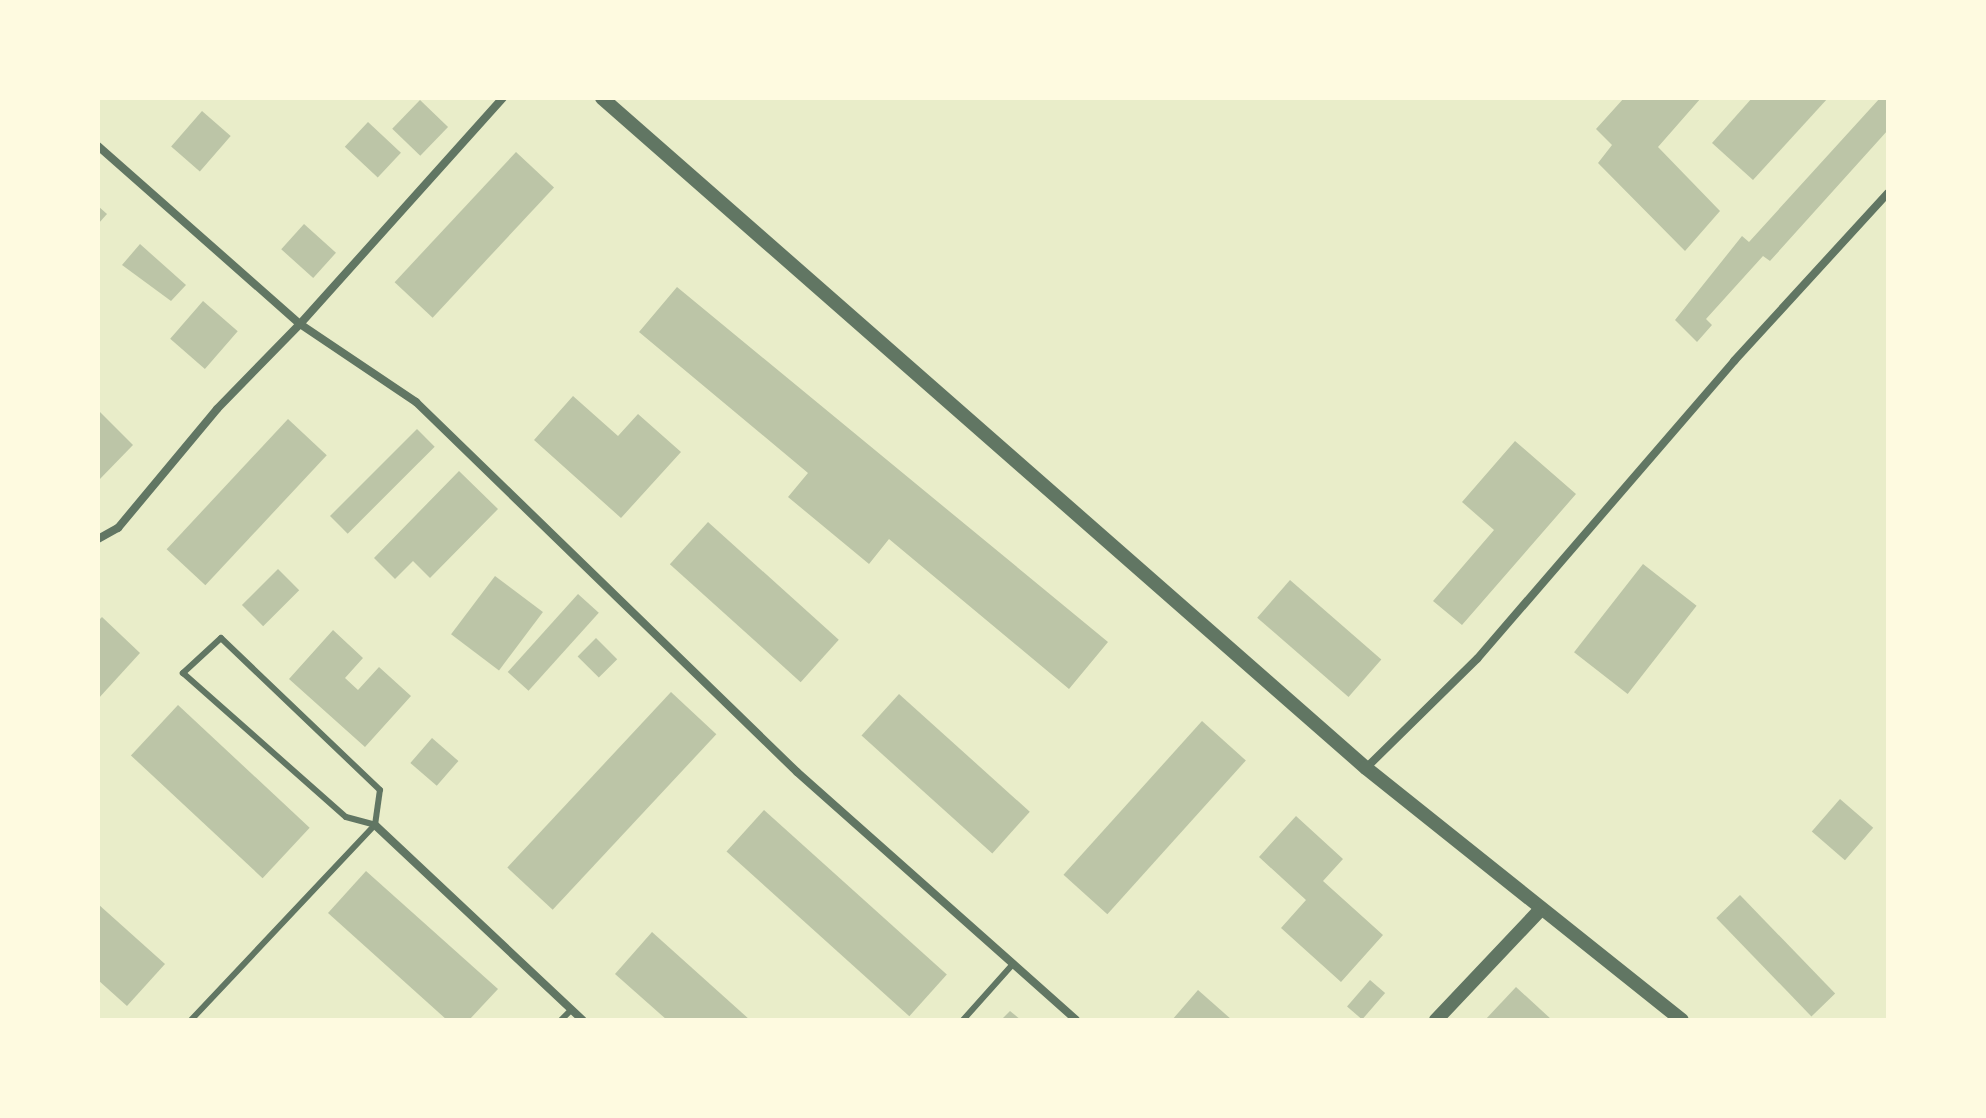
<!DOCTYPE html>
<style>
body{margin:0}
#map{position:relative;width:1986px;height:1118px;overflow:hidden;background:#e9edc9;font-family:"Open Sans",sans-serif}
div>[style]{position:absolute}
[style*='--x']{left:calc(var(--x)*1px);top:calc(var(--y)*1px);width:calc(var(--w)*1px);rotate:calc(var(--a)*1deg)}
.building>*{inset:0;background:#bcc5a7;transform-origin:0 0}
.service>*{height:6px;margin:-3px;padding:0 3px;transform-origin:3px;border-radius:3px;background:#617663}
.minor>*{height:8px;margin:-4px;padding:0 4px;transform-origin:4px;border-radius:4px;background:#617663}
.tertiary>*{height:14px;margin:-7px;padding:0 7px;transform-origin:7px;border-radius:7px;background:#617663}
span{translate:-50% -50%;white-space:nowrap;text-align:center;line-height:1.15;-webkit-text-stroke:7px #fefae0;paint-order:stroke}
.frame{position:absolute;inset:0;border:100px solid #fefae0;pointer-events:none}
</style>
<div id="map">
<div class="building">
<i style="clip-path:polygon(1624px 98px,1701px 98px,1658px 147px,1720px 211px,1685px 251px,1598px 163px,1612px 145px,1596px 129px)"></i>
<i style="clip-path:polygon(1752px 98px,1828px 98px,1753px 180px,1712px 143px)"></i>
<i style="clip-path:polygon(1880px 98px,1888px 98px,1888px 130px,1770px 261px,1763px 256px,1706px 319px,1712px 325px,1697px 342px,1675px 320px,1742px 236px,1749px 242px)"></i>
<i style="left:420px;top:100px;width:39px;height:40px;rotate:44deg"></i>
<i style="left:202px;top:111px;width:38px;height:47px;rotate:41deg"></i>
<i style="left:368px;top:122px;width:45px;height:34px;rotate:43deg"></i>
<i style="left:516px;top:152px;width:52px;height:178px;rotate:43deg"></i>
<i style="clip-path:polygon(98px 206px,107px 214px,98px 224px)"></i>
<i style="left:304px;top:224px;width:43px;height:34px;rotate:42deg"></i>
<i style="clip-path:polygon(140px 244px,186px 285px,171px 301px,122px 265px)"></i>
<i style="clip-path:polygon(677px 287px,1108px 642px,1069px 689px,889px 539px,869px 564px,788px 497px,808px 473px,639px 332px)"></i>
<i style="left:203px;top:301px;width:46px;height:50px;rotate:41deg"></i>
<i style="clip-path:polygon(573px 396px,618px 436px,638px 414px,681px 452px,621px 518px,534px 440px)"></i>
<i style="clip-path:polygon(98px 410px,133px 445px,98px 481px)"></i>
<i style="left:288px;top:419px;width:53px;height:178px;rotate:43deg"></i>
<i style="left:417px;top:429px;width:25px;height:123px;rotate:45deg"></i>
<i style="clip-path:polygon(1515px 441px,1576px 494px,1462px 625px,1433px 601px,1494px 530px,1462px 502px)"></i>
<i style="clip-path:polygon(459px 471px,498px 509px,430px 578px,413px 561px,395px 579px,374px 558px)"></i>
<i style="left:708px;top:522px;width:176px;height:57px;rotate:42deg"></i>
<i style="left:1643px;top:564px;width:68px;height:112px;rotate:38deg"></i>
<i style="left:278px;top:569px;width:30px;height:51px;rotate:45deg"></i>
<i style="left:495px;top:576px;width:60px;height:73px;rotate:37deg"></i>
<i style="left:1290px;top:580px;width:121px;height:50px;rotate:41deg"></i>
<i style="left:578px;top:594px;width:28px;height:105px;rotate:42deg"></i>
<i style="clip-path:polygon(102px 617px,140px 653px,98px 699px,98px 621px)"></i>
<i style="clip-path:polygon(333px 630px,363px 658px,345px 678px,358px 690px,379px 667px,411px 696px,365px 747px,289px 679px)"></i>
<i style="left:596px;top:638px;width:30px;height:26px;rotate:45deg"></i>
<i style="left:671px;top:692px;width:62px;height:240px;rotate:43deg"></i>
<i style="left:899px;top:694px;width:176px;height:56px;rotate:42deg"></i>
<i style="left:178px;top:705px;width:180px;height:69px;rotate:43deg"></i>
<i style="left:1202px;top:721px;width:59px;height:207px;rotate:42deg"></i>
<i style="left:432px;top:738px;width:35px;height:33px;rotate:41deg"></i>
<i style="left:1840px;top:799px;width:44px;height:43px;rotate:41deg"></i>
<i style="left:764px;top:810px;width:246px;height:56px;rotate:42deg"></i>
<i style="clip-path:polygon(1296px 816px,1343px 859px,1323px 881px,1383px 935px,1341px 982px,1281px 928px,1306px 900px,1259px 857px)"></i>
<i style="clip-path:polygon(366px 871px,498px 989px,469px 1020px,447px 1020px,328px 913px)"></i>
<i style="left:1740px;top:895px;width:137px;height:33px;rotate:46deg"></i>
<i style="clip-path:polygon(98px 904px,165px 964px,127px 1006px,98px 980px)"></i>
<i style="clip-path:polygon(652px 932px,750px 1020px,667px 1020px,615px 974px)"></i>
<i style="left:1370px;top:980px;width:20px;height:35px;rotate:41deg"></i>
<i style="clip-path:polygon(1516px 987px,1552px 1020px,1485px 1020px)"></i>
<i style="clip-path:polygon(1198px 990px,1232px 1020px,1172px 1020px)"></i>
<i style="clip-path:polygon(1010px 1011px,1021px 1020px,1001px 1020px)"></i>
</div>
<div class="service">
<i style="--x:191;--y:1020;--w:268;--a:-46.7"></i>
<i style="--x:375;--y:825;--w:35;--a:-82"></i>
<i style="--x:380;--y:790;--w:220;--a:-136.3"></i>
<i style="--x:221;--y:638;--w:52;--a:137.4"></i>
<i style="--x:183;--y:673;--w:217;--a:41.5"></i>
<i style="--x:346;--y:817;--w:30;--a:15"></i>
<i style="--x:561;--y:1020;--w:14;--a:-45"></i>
<i style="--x:963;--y:1020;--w:75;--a:-48.2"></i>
</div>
<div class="minor">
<i style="--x:98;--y:146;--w:269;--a:41.4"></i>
<i style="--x:300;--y:324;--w:140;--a:33.9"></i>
<i style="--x:416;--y:402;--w:531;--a:44.16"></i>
<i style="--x:797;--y:772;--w:373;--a:41.6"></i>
<i style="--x:98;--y:539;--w:23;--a:-29"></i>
<i style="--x:118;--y:528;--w:155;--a:-50.2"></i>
<i style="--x:217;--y:409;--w:119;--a:-45.7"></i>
<i style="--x:300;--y:324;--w:304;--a:-48.1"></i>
<i style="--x:1366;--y:768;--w:156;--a:-44.5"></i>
<i style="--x:1477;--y:659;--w:394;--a:-49.2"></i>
<i style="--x:1734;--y:361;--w:228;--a:-47.5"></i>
<i style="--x:375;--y:825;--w:285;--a:43.2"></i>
</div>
<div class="tertiary">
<i style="--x:602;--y:98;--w:1016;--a:41.25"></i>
<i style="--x:1366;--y:768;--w:404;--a:38.6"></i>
<i style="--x:1436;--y:1020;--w:153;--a:-46.6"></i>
</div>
<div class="frame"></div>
</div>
